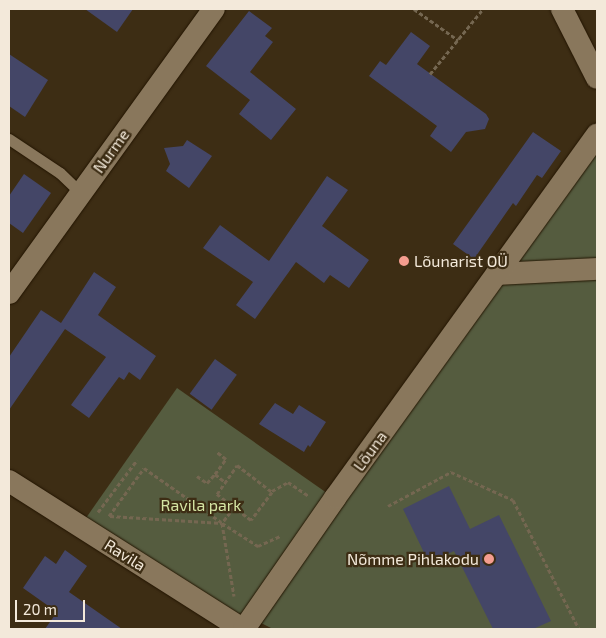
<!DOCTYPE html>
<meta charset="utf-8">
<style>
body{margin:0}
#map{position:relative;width:606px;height:638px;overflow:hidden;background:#3d2d14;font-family:"Exo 2",sans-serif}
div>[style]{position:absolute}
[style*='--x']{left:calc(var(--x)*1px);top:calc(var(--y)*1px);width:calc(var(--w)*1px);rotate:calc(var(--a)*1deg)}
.green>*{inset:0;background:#555c3f;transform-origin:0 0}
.building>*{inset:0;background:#444667;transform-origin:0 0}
.path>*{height:3px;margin-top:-1.5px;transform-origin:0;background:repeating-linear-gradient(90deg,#756751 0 4px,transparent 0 6.5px)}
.roads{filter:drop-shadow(0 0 1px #231500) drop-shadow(0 0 1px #231500)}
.service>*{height:11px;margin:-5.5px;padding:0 5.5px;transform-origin:5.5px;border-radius:5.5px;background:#89775c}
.minor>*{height:22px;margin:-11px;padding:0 11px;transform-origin:11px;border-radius:11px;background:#89775c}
.dots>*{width:14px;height:14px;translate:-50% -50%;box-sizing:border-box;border:2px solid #3d2d14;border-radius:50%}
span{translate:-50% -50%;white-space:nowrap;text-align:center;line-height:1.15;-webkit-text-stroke:4.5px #3d2d14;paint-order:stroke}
.street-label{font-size:16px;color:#f3e9da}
.poi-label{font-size:16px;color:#f3e9da}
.left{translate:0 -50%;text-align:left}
.right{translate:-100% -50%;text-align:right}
.park-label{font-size:16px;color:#d4e4a3}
.frame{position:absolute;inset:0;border:10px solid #f3e9da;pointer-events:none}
.scale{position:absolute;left:15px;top:600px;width:70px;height:22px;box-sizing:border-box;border:2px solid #f3e9da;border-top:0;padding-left:6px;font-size:15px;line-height:18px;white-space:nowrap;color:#f3e9da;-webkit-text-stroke:4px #3d2d14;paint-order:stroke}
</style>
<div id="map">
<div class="green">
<i style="clip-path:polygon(593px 143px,597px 151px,597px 629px,273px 629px,261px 623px)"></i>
<i style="left:177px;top:388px;width:193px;height:169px;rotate:35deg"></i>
</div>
<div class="building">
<i style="clip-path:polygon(85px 9px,133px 9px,117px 32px)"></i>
<i style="clip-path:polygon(249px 11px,272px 28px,265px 36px,273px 42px,250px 72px,296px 109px,271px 140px,239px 114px,250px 100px,206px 66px)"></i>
<i style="clip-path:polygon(411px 32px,430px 46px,417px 64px,486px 114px,489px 119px,485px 129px,466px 132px,451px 152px,430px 136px,437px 126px,369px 76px,380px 61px,386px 65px)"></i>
<i style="clip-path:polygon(9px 54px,48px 80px,25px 117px,9px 106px)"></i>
<i style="clip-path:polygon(533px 132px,561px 151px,542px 178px,537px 175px,516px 206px,513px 203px,474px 259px,453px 244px)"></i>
<i style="clip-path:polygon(187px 140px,212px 156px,189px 188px,166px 171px,170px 164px,164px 148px,183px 146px)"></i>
<i style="clip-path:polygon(24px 174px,51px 193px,23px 233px,9px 223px,9px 196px)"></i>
<i style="clip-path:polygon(327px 176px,348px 190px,322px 226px,369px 260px,349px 288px,330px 275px,324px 283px,296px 262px,255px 319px,236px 305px,253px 282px,203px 248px,220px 225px,269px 261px)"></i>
<i style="clip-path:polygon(94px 272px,116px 287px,98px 315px,156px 356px,140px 380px,129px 372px,124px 380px,119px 377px,89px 418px,71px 405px,106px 357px,65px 329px,9px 410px,9px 357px,41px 310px,61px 323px)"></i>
<i style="left:215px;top:359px;width:27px;height:43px;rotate:36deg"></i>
<i style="clip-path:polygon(275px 403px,293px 414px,299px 405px,326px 422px,310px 447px,308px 445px,304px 452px,259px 424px)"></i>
<i style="clip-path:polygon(449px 486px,470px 529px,499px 515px,551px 621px,533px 629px,493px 629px,454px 551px,429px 563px,403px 509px)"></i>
<i style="clip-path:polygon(65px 550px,87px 566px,69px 592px,122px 629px,45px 629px,57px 612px,23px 588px,45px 556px,56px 564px)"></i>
</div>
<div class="path">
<i style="--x:414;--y:9;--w:54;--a:35.2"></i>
<i style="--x:430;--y:74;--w:84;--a:-50.8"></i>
<i style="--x:237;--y:465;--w:44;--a:37.6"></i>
<i style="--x:272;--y:492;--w:35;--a:127"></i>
<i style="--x:251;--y:520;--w:43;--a:-142.6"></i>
<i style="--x:217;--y:494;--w:35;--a:-55"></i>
<i style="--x:215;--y:474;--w:13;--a:39"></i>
<i style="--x:197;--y:476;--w:12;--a:35"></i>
<i style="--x:207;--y:483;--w:12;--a:-48"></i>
<i style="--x:215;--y:474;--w:19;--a:-54"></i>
<i style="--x:226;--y:459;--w:11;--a:-142"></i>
<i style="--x:272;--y:491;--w:18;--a:-29"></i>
<i style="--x:288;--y:482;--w:25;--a:34"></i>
<i style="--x:388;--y:506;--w:72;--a:-28.4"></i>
<i style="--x:451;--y:472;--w:68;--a:24.3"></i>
<i style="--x:513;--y:500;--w:145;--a:62.9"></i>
<i style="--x:234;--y:507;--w:20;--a:127"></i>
<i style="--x:222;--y:523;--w:43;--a:32.6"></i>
<i style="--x:258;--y:546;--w:24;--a:-24"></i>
<i style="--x:98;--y:512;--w:65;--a:-53.1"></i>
<i style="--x:109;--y:516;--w:59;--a:-53.9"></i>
<i style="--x:144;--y:468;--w:94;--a:35"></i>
<i style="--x:110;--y:516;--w:112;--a:3.6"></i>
<i style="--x:222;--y:523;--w:74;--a:80.7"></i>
</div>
<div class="roads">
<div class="service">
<i style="--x:9;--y:139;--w:61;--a:33.7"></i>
<i style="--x:60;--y:173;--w:29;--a:44"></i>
</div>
<div class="minor">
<i style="--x:562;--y:9;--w:77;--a:63.1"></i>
<i style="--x:497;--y:274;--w:100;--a:-2.9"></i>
<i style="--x:9;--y:293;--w:350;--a:-54.2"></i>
<i style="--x:9;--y:481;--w:276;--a:32.4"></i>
<i style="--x:244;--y:629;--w:160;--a:-55.2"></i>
<i style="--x:335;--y:498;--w:448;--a:-54.2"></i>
</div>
</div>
<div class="dots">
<i style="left:404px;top:261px;background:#f59d8f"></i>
<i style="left:489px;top:559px;background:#f59d8f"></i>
</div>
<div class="street-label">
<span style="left:111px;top:151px;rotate:-54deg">Nurme</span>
<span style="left:370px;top:451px;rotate:-54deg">Lõuna</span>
<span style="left:125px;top:555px;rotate:32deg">Ravila</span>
</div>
<div class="poi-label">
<span class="left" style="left:414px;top:261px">Lõunarist OÜ</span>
<span class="right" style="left:479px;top:559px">Nõmme Pihlakodu</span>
</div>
<div class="park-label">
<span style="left:201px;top:505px">Ravila park</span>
</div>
<div class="frame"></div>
<div class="scale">20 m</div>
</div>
